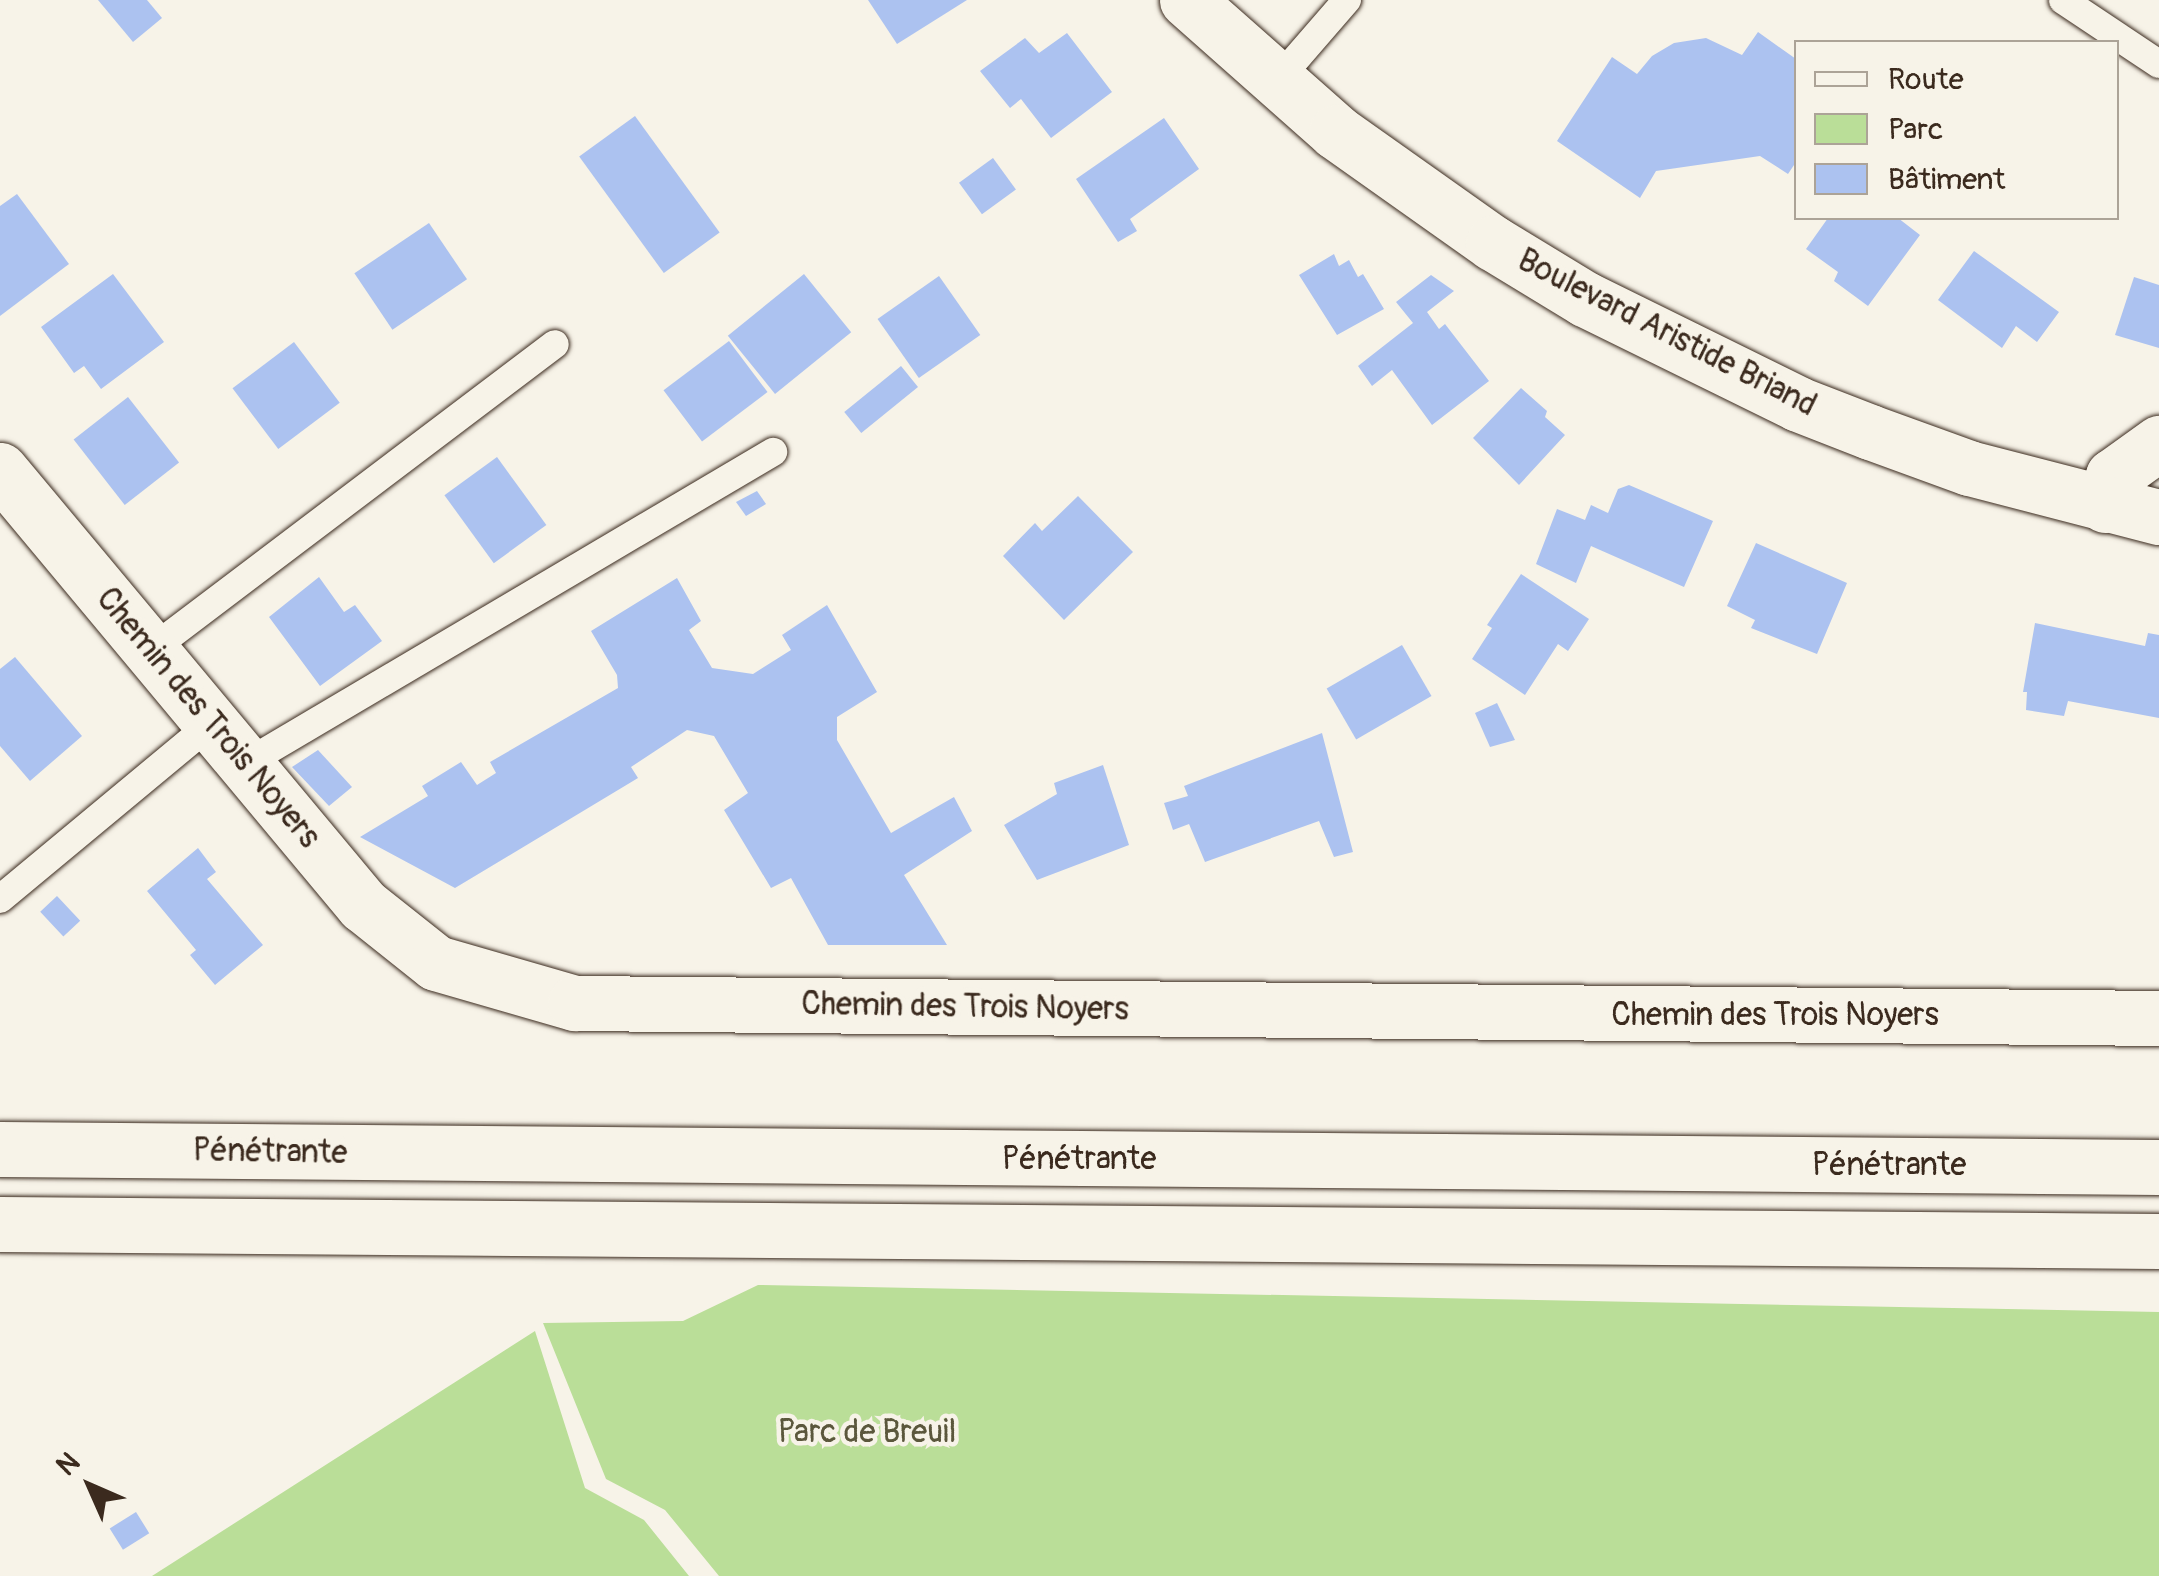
<!DOCTYPE html>
<meta charset="utf-8">
<style>
body{margin:0}
#map{position:relative;width:2159px;height:1576px;overflow:hidden;background:#f7f3e8;font-family:Pangolin,sans-serif}
div>[style]{position:absolute}
[style*='--x']{left:calc(var(--x)*1px);top:calc(var(--y)*1px);width:calc(var(--w)*1px);rotate:calc(var(--a)*1deg)}
.green>*{inset:0;background:#bade98}
.building>*{inset:0;background:#acc2f0;transform-origin:0 0}
.roads{filter:drop-shadow(0 0 2px #3b2a1e) drop-shadow(0 0 2px #3b2a1e)}
.service>*{height:28px;margin:-14px;padding:0 14px;transform-origin:14px;border-radius:14px;background:#f7f3e8}
.minor>*{height:55px;margin:-27.5px;padding:0 27.5px;transform-origin:27.5px;border-radius:27.5px;background:#f7f3e8}
.tertiary>*{height:55px;margin:-27.5px;padding:0 27.5px;transform-origin:27.5px;border-radius:27.5px;background:#f7f3e8}
.primary>*{height:55px;margin:-27.5px;padding:0 27.5px;transform-origin:27.5px;border-radius:27.5px;background:#f7f3e8}
span{translate:-50% -50%;white-space:nowrap;text-align:center;line-height:1.15;-webkit-text-stroke:9px #f7f3e8;paint-order:stroke}
.street-label{font-size:32px;color:#3b2a1e}
.park-label{font-size:32px;color:#5b573c}
.legend{position:absolute;left:1794px;top:40px;width:325px;height:180px;box-sizing:border-box;background:#f7f3e8;border:2px solid #aca397;margin:0;padding:12px 18px;list-style:none;font-size:30px;color:#3b2a1e}
.legend li{display:flex;align-items:center;gap:20px;height:50px}
.legend b{width:50px;border:2px solid #aca397}
.north{position:absolute;left:40px;top:1436px;width:100px;height:100px;-webkit-text-stroke:8px #f7f3e8;paint-order:stroke;rotate:315deg;font-size:28px;font-weight:700;line-height:40px;text-align:center;color:#3b2a1e}
.north::after{content:'';display:block;margin:auto;width:35px;height:45px;background:#3b2a1e;clip-path:polygon(50% 0,100% 100%,50% 72%,0 100%)}
</style>
<div id="map">
<div class="green">
<i style="clip-path:polygon(758px 1285px,2159px 1312px,2159px 1576px,719px 1576px,665px 1510px,606px 1479px,543px 1323px,683px 1321px)"></i>
<i style="clip-path:polygon(535px 1331px,585px 1488px,644px 1520px,689px 1576px,152px 1576px)"></i>
</div>
<div class="building">
<i style="clip-path:polygon(98px 0,147px 0,162px 18px,133px 42px)"></i>
<i style="clip-path:polygon(868px 0,967px 0,897px 44px)"></i>
<i style="clip-path:polygon(1758px 32px,1796px 59px,1796px 162px,1788px 174px,1760px 156px,1656px 171px,1640px 198px,1557px 141px,1612px 57px,1637px 74px,1652px 56px,1674px 43px,1706px 38px,1742px 55px)"></i>
<i style="clip-path:polygon(1067px 33px,1112px 92px,1051px 138px,1021px 99px,1010px 108px,980px 71px,1025px 38px,1039px 53px)"></i>
<i style="left:635px;top:116px;width:144px;height:69px;rotate:54deg"></i>
<i style="clip-path:polygon(1164px 118px,1199px 169px,1130px 219px,1137px 231px,1118px 242px,1076px 179px)"></i>
<i style="left:993px;top:158px;width:39px;height:42px;rotate:54deg"></i>
<i style="clip-path:polygon(17px 194px,69px 264px,0 316px,0 206px)"></i>
<i style="clip-path:polygon(1828px 218px,1898px 218px,1920px 235px,1868px 306px,1834px 281px,1838px 272px,1806px 249px)"></i>
<i style="left:429px;top:223px;width:68px;height:90px;rotate:56deg"></i>
<i style="clip-path:polygon(1974px 251px,2059px 312px,2037px 342px,2016px 326px,2002px 348px,1938px 300px)"></i>
<i style="clip-path:polygon(1334px 254px,1339px 266px,1349px 260px,1358px 277px,1363px 274px,1384px 309px,1337px 335px,1299px 275px)"></i>
<i style="clip-path:polygon(113px 274px,164px 342px,101px 389px,84px 366px,74px 373px,41px 327px)"></i>
<i style="left:804px;top:274px;width:75px;height:98px;rotate:51deg"></i>
<i style="clip-path:polygon(1431px 275px,1454px 291px,1427px 312px,1439px 329px,1445px 324px,1489px 381px,1432px 425px,1392px 370px,1372px 386px,1358px 366px,1413px 323px,1396px 302px)"></i>
<i style="left:939px;top:276px;width:72px;height:75px;rotate:55deg"></i>
<i style="clip-path:polygon(2134px 277px,2159px 285px,2159px 348px,2115px 335px)"></i>
<i style="left:729px;top:341px;width:64px;height:82px;rotate:53deg"></i>
<i style="left:294px;top:342px;width:76px;height:77px;rotate:53deg"></i>
<i style="left:901px;top:366px;width:27px;height:73px;rotate:51deg"></i>
<i style="clip-path:polygon(1521px 388px,1547px 411px,1545px 417px,1565px 435px,1519px 485px,1473px 438px)"></i>
<i style="left:128px;top:397px;width:83px;height:69px;rotate:52deg"></i>
<i style="left:497px;top:457px;width:84px;height:65px;rotate:54deg"></i>
<i style="clip-path:polygon(1629px 485px,1713px 521px,1684px 587px,1591px 546px,1576px 583px,1536px 564px,1557px 509px,1585px 520px,1591px 505px,1608px 513px,1618px 489px)"></i>
<i style="clip-path:polygon(757px 491px,766px 504px,746px 516px,736px 502px)"></i>
<i style="clip-path:polygon(1078px 496px,1133px 552px,1064px 620px,1003px 556px,1035px 523px,1042px 531px)"></i>
<i style="clip-path:polygon(1756px 543px,1847px 583px,1817px 654px,1751px 628px,1755px 620px,1727px 606px)"></i>
<i style="clip-path:polygon(1521px 574px,1589px 619px,1568px 651px,1558px 644px,1525px 695px,1472px 659px,1492px 628px,1487px 625px)"></i>
<i style="clip-path:polygon(319px 577px,344px 612px,355px 605px,382px 641px,320px 686px,269px 617px)"></i>
<i style="clip-path:polygon(677px 578px,701px 621px,689px 630px,712px 668px,753px 674px,791px 650px,782px 635px,827px 605px,877px 692px,837px 717px,837px 740px,891px 833px,954px 797px,972px 831px,904px 875px,947px 945px,828px 945px,791px 878px,771px 888px,724px 810px,748px 793px,714px 736px,687px 730px,631px 767px,638px 778px,455px 888px,360px 837px,428px 796px,422px 786px,461px 762px,477px 785px,496px 773px,490px 762px,618px 688px,617px 675px,591px 631px)"></i>
<i style="clip-path:polygon(2035px 623px,2145px 646px,2148px 633px,2159px 635px,2159px 718px,2068px 701px,2064px 716px,2026px 710px,2027px 692px,2023px 692px)"></i>
<i style="left:1402px;top:645px;width:59px;height:87px;rotate:60deg"></i>
<i style="clip-path:polygon(15px 657px,82px 736px,30px 781px,0 746px,0 669px)"></i>
<i style="clip-path:polygon(1497px 703px,1515px 740px,1490px 747px,1475px 713px)"></i>
<i style="clip-path:polygon(1322px 733px,1353px 852px,1334px 857px,1319px 821px,1205px 862px,1189px 824px,1173px 830px,1164px 803px,1188px 796px,1184px 786px)"></i>
<i style="clip-path:polygon(318px 750px,352px 787px,329px 806px,292px 767px)"></i>
<i style="clip-path:polygon(1103px 765px,1129px 845px,1037px 880px,1004px 825px,1057px 794px,1054px 783px)"></i>
<i style="clip-path:polygon(198px 848px,216px 872px,207px 879px,263px 945px,215px 985px,190px 955px,196px 950px,147px 891px)"></i>
<i style="left:57px;top:896px;width:34px;height:23px;rotate:47deg"></i>
<i style="left:136px;top:1512px;width:25px;height:31px;rotate:58deg"></i>
</div>
<div class="roads">
<div class="service">
<i style="--x:2063;--y:0;--w:115;--a:33.7"></i>
<i style="--x:1275;--y:83;--w:110;--a:-49.1"></i>
<i style="--x:152;--y:649;--w:505;--a:-37.12"></i>
<i style="--x:248;--y:762;--w:610;--a:-30.56"></i>
<i style="--x:0;--y:899;--w:277;--a:-39.7"></i>
</div>
<div class="minor">
<i style="--x:0;--y:470;--w:567;--a:50.16"></i>
<i style="--x:363;--y:905;--w:93;--a:38.5"></i>
<i style="--x:436;--y:963;--w:145;--a:16.1"></i>
<i style="--x:575;--y:1003;--w:1584;--a:0.54"></i>
<i style="--x:2105;--y:505;--w:30;--a:-75"></i>
<i style="--x:2113;--y:476;--w:57;--a:-35.7"></i>
</div>
<div class="tertiary">
<i style="--x:1187;--y:0;--w:199;--a:41.5"></i>
<i style="--x:1336;--y:132;--w:192;--a:35.3"></i>
<i style="--x:1493;--y:243;--w:108;--a:31.3"></i>
<i style="--x:1585;--y:299;--w:237;--a:26.2"></i>
<i style="--x:1798;--y:404;--w:77;--a:21.3"></i>
<i style="--x:1870;--y:432;--w:105;--a:20"></i>
<i style="--x:1969;--y:468;--w:196;--a:14.5"></i>
</div>
<div class="primary">
<i style="--x:0;--y:1149;--w:2159;--a:0.48"></i>
<i style="--x:0;--y:1224;--w:2159;--a:0.45"></i>
</div>
</div>
<div class="street-label">
<span style="left:1667px;top:333px;rotate:27deg">Boulevard Aristide Briand</span>
<span style="left:208px;top:718px;rotate:50deg">Chemin des Trois Noyers</span>
<span style="left:965px;top:1007px;rotate:1deg">Chemin des Trois Noyers</span>
<span style="left:1775px;top:1015px">Chemin des Trois Noyers</span>
<span style="left:270px;top:1152px;rotate:1deg">Pénétrante</span>
<span style="left:1079px;top:1159px">Pénétrante</span>
<span style="left:1889px;top:1165px">Pénétrante</span>
</div>
<div class="park-label">
<span style="left:867px;top:1432px">Parc de Breuil</span>
</div>
<ul class="legend">
<li><b style="height:12px;background:#f7f3e8"></b>Route</li>
<li><b style="height:28px;background:#bade98"></b>Parc</li>
<li><b style="height:28px;background:#acc2f0"></b>Bâtiment</li>
</ul>
<div class="north">N</div>
</div>
